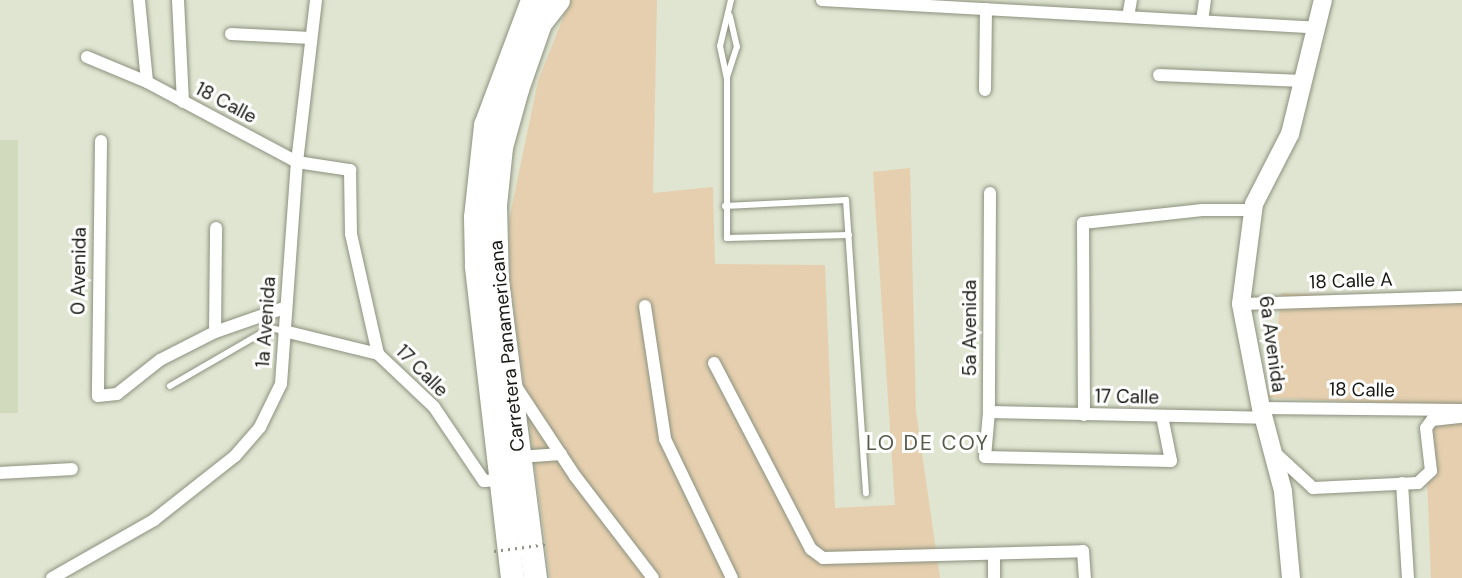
<!DOCTYPE html>
<style>
body{margin:0}
#map{position:relative;width:1462px;height:578px;overflow:hidden;background:#dfe5d1;font-family:"DM Sans",sans-serif}
div>[style]{position:absolute}
[style*='--x']{left:calc(var(--x)*1px);top:calc(var(--y)*1px);width:calc(var(--w)*1px);rotate:calc(var(--a)*1deg)}
.built>*{inset:0;background:#d2dabe;transform-origin:0 0}
.green>*{inset:0;background:#e5cfaf}
.roads{filter:drop-shadow(0 0 2px #8c917e) drop-shadow(0 0 2px #8c917e)}
.lane>*{height:6px;margin:-3px;padding:0 3px;transform-origin:3px;border-radius:3px;background:#fff}
.street>*{height:12px;margin:-6px;padding:0 6px;transform-origin:6px;border-radius:6px;background:#fff}
.secondary>*{height:18px;margin:-9px;padding:0 9px;transform-origin:9px;border-radius:9px;background:#fff}
.highway>*{height:23px;margin:-11.5px;padding:0 11.5px;transform-origin:11.5px;border-radius:11.5px;background:#fff}
.path-bridge>*{height:2.5px;margin-top:-1.25px;transform-origin:0;background:repeating-linear-gradient(90deg,#909485 0 2px,transparent 0 7px)}
span{translate:-50% -50%;white-space:nowrap;text-align:center;line-height:1.15;-webkit-text-stroke:6px #fff;paint-order:stroke}
.street-label{font-size:19px;color:#161811}
.neighbourhood-label{font-size:21px;color:#545948;letter-spacing:2px}
</style>
<div id="map">
<div class="built">
<i style="left:0;top:140px;width:18px;height:273px"></i>
</div>
<div class="green">
<i style="clip-path:polygon(570px 0,657px 0,653px 193px,713px 187px,715px 264px,825px 265px,835px 508px,895px 505px,873px 172px,910px 168px,916px 411px,940px 578px,550px 578px,510px 282px,509px 220px,538px 81px)"></i>
<i style="clip-path:polygon(1282px 293px,1462px 299px,1462px 578px,1431px 578px,1424px 405px,1268px 398px)"></i>
</div>
<div class="roads">
<div class="lane">
<i style="--x:731;--y:0;--w:47;--a:103.4"></i>
<i style="--x:720;--y:46;--w:33;--a:78"></i>
<i style="--x:727;--y:78;--w:160;--a:90"></i>
<i style="--x:727;--y:238;--w:122;--a:-1.4"></i>
<i style="--x:727;--y:77;--w:32;--a:-72"></i>
<i style="--x:737;--y:47;--w:32;--a:-103"></i>
<i style="--x:725;--y:206;--w:121;--a:-2.8"></i>
<i style="--x:846;--y:200;--w:294;--a:86.1"></i>
<i style="--x:170;--y:386;--w:116;--a:-30.1"></i>
<i style="--x:270;--y:328;--w:14;--a:12"></i>
</div>
<div class="street">
<i style="--x:139;--y:0;--w:82;--a:84.4"></i>
<i style="--x:178;--y:0;--w:102;--a:87.2"></i>
<i style="--x:822;--y:0;--w:495;--a:3.2"></i>
<i style="--x:1128;--y:17;--w:17;--a:-80"></i>
<i style="--x:1202;--y:21;--w:21;--a:-82"></i>
<i style="--x:231;--y:34;--w:80;--a:2.9"></i>
<i style="--x:87;--y:57;--w:65;--a:22.6"></i>
<i style="--x:147;--y:82;--w:170;--a:28.1"></i>
<i style="--x:297;--y:162;--w:54;--a:8.6"></i>
<i style="--x:350;--y:170;--w:64;--a:89.1"></i>
<i style="--x:351;--y:234;--w:123;--a:77.3"></i>
<i style="--x:1159;--y:75;--w:144;--a:2.4"></i>
<i style="--x:985;--y:90;--w:81;--a:-89.3"></i>
<i style="--x:101;--y:141;--w:255;--a:90.7"></i>
<i style="--x:98;--y:396;--w:19;--a:-6"></i>
<i style="--x:117;--y:394;--w:55;--a:-38.3"></i>
<i style="--x:160;--y:360;--w:62;--a:-27"></i>
<i style="--x:215;--y:332;--w:73;--a:-19.2"></i>
<i style="--x:990;--y:193;--w:219;--a:90.3"></i>
<i style="--x:989;--y:412;--w:45;--a:95.1"></i>
<i style="--x:985;--y:457;--w:186;--a:1.2"></i>
<i style="--x:1171;--y:461;--w:46;--a:-101.3"></i>
<i style="--x:1241;--y:304;--w:221;--a:-1.8"></i>
<i style="--x:645;--y:306;--w:134;--a:81.4"></i>
<i style="--x:665;--y:439;--w:154;--a:64.3"></i>
<i style="--x:284;--y:331;--w:97;--a:13.7"></i>
<i style="--x:378;--y:354;--w:77;--a:43.4"></i>
<i style="--x:434;--y:407;--w:89;--a:56"></i>
<i style="--x:484;--y:481;--w:17;--a:-3"></i>
<i style="--x:215;--y:332;--w:104;--a:-89.4"></i>
<i style="--x:714;--y:363;--w:210;--a:62.5"></i>
<i style="--x:811;--y:549;--w:15;--a:37"></i>
<i style="--x:823;--y:558;--w:260;--a:-1.5"></i>
<i style="--x:1083;--y:551;--w:27;--a:86"></i>
<i style="--x:515;--y:385;--w:109;--a:56.6"></i>
<i style="--x:575;--y:476;--w:128;--a:52.6"></i>
<i style="--x:1261;--y:408;--w:201;--a:0.6"></i>
<i style="--x:989;--y:412;--w:275;--a:1.2"></i>
<i style="--x:1084;--y:415;--w:192;--a:-90.3"></i>
<i style="--x:1083;--y:223;--w:120;--a:-6.2"></i>
<i style="--x:1202;--y:210;--w:51;--a:0"></i>
<i style="--x:1275;--y:453;--w:52;--a:42.6"></i>
<i style="--x:1313;--y:488;--w:105;--a:-2.7"></i>
<i style="--x:1418;--y:483;--w:18;--a:-43"></i>
<i style="--x:1431;--y:471;--w:43;--a:-96.6"></i>
<i style="--x:1426;--y:428;--w:10;--a:-53"></i>
<i style="--x:1432;--y:420;--w:30;--a:-6"></i>
<i style="--x:519;--y:457;--w:42;--a:-4.1"></i>
<i style="--x:0;--y:473;--w:72;--a:-3.2"></i>
<i style="--x:1402;--y:483;--w:95;--a:86.4"></i>
<i style="--x:994;--y:554;--w:24;--a:90"></i>
<i style="--x:52;--y:578;--w:117;--a:-29.6"></i>
<i style="--x:154;--y:520;--w:103;--a:-38.3"></i>
<i style="--x:235;--y:456;--w:38;--a:-49"></i>
<i style="--x:260;--y:427;--w:48;--a:-64"></i>
<i style="--x:281;--y:384;--w:223;--a:-85.9"></i>
<i style="--x:297;--y:162;--w:163;--a:-83.3"></i>
</div>
<div class="secondary">
<i style="--x:1291;--y:578;--w:87;--a:-95.3"></i>
<i style="--x:1283;--y:491;--w:86;--a:-104.8"></i>
<i style="--x:1261;--y:408;--w:106;--a:-100.9"></i>
<i style="--x:1241;--y:304;--w:101;--a:-82.6"></i>
<i style="--x:1254;--y:204;--w:79;--a:-62.8"></i>
<i style="--x:1290;--y:134;--w:138;--a:-76.2"></i>
</div>
<div class="highway">
<i style="--x:512;--y:578;--w:315;--a:-96.6"></i>
<i style="--x:476;--y:265;--w:48;--a:-91.2"></i>
<i style="--x:475;--y:217;--w:93;--a:-83.8"></i>
<i style="--x:485;--y:125;--w:134;--a:-69.4"></i>
<i style="--x:535;--y:578;--w:297;--a:-97.3"></i>
<i style="--x:497;--y:283;--w:78;--a:-91.5"></i>
<i style="--x:495;--y:205;--w:58;--a:-84.1"></i>
<i style="--x:501;--y:147;--w:60;--a:-74.6"></i>
<i style="--x:517;--y:89;--w:70;--a:-70.8"></i>
<i style="--x:540;--y:23;--w:29;--a:-52"></i>
</div>
</div>
<div class="path-bridge">
<i style="--x:494;--y:551;--w:54;--a:-7.4"></i>
</div>
<div class="street-label">
<span style="left:226px;top:103px;rotate:28deg">18 Calle</span>
<span style="left:79px;top:271px;rotate:-89deg">0 Avenida</span>
<span style="left:1351px;top:281px;rotate:-2deg">18 Calle A</span>
<span style="left:266px;top:322px;rotate:-86deg">1a Avenida</span>
<span style="left:970px;top:328px;rotate:-90deg">5a Avenida</span>
<span style="left:1272px;top:344px;rotate:82deg">6a Avenida</span>
<span style="left:507px;top:346px;rotate:-96deg">Carretera Panamericana</span>
<span style="left:422px;top:371px;rotate:45deg">17 Calle</span>
<span style="left:1362px;top:390px;rotate:1deg">18 Calle</span>
<span style="left:1127px;top:397px;rotate:1deg">17 Calle</span>
</div>
<div class="neighbourhood-label">
<span style="left:928px;top:443px">LO DE COY</span>
</div>
</div>
